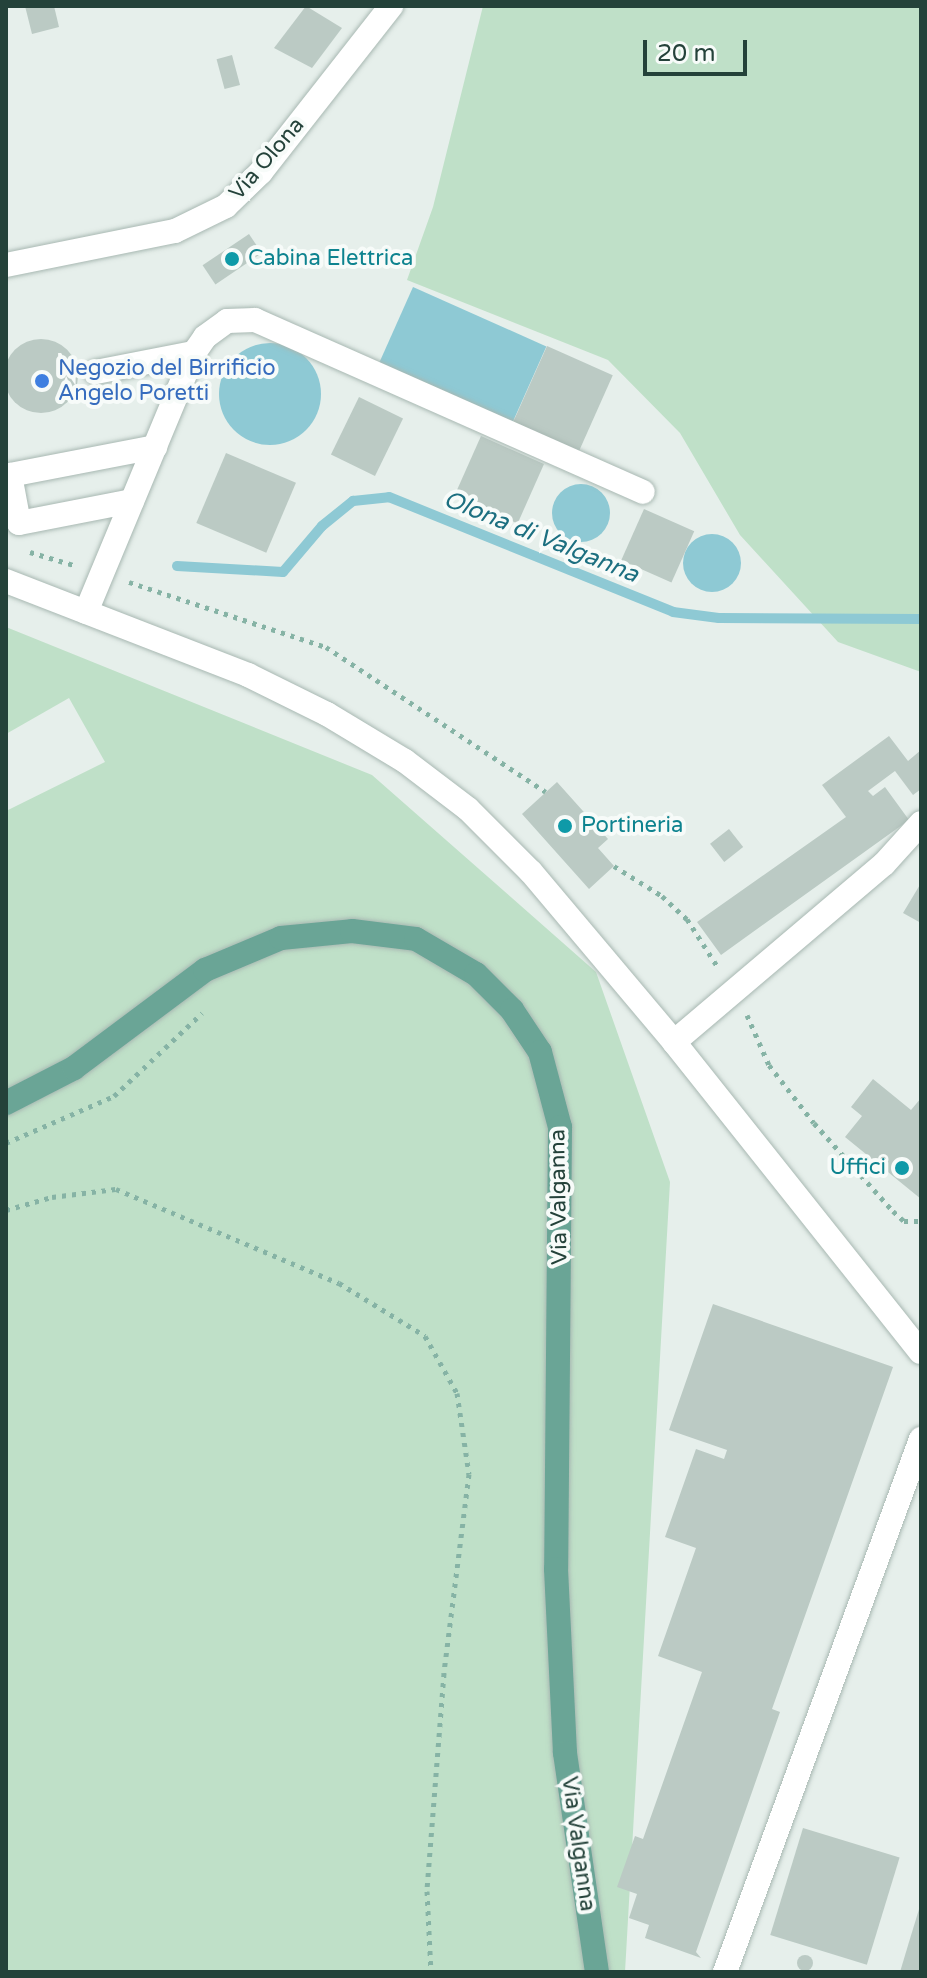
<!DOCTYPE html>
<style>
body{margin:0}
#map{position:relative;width:927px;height:1978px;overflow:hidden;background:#e6efeb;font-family:"Varela Round",sans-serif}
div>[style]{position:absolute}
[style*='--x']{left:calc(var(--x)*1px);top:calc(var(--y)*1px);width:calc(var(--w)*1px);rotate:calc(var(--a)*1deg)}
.green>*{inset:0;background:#bfe0c8}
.water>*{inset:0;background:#8ec9d4;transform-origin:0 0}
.round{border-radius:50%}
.stream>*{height:10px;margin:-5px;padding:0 5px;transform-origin:5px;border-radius:5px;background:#8ec9d4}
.building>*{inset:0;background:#bbcac4;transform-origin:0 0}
.path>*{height:5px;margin-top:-2.5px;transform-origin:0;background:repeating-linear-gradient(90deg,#86b3a5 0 4px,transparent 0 10px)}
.roads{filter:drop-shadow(0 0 2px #a8b8b2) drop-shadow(0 0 2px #a8b8b2)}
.minor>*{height:24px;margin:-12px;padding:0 12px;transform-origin:12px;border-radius:12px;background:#fff}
.major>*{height:24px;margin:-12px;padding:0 12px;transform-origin:12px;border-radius:12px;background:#6aa596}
.dots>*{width:22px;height:22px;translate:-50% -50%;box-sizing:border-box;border:4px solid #f7fbf9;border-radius:50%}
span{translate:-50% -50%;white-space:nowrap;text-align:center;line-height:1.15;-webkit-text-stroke:8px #f7fbf9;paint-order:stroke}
.street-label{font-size:22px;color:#24423a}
.culture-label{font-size:22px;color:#0d838f}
.left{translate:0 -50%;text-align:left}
.right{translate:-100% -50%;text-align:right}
.shop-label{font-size:22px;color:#366cbe}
.water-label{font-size:24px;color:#1c6f80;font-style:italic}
.frame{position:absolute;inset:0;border:8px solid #24423a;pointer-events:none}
.scale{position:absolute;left:643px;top:40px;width:104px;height:36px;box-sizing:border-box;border:4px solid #24423a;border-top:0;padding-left:10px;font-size:24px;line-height:28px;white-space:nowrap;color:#24423a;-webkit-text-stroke:6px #f7fbf9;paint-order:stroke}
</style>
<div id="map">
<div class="green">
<i style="clip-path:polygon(483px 6px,921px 6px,921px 672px,838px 642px,740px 535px,680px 433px,608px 360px,407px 280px,433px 207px)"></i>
<i style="clip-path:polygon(6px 627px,372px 775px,596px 972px,670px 1182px,625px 1972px,6px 1972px,6px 811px,105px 762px,69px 698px,6px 734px)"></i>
</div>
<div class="water">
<i style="left:413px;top:287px;width:146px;height:86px;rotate:24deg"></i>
<i class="round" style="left:219px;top:343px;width:102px;height:102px"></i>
<i class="round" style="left:552px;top:484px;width:58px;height:58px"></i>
<i class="round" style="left:683px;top:534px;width:58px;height:58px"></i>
</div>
<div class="stream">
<i style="--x:177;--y:566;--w:106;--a:3.2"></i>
<i style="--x:283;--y:572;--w:60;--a:-49.7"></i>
<i style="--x:322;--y:526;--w:40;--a:-39"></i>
<i style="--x:353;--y:501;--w:36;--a:-6"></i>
<i style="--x:389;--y:497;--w:306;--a:22"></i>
<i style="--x:673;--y:612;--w:46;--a:7.4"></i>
<i style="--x:719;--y:618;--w:202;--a:0.3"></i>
</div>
<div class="building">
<i style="clip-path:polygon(25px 6px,54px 6px,59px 27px,32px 34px)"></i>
<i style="clip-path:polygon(306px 6px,342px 28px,312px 68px,274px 48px)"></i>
<i style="left:232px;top:55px;width:31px;height:16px;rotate:75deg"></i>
<i style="left:249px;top:234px;width:23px;height:56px;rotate:56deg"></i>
<i class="round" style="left:4px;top:339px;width:74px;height:74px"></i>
<i style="left:547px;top:346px;width:72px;height:84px;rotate:24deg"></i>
<i style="left:359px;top:397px;width:49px;height:64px;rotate:26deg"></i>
<i style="left:481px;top:436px;width:69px;height:65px;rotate:24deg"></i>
<i style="left:226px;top:453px;width:76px;height:76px;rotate:23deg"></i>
<i style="left:644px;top:509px;width:55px;height:56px;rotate:24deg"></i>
<i style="clip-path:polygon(889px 736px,908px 761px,921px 750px,921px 789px,913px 795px,895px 771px,868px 791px,873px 796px,885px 787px,909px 820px,721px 955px,697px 922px,846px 817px,822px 785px)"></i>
<i style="clip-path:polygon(557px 782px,608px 839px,598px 848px,614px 866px,589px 889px,522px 814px)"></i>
<i style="left:729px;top:829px;width:23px;height:24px;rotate:52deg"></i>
<i style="clip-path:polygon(921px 883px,921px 923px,903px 913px)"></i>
<i style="clip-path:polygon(873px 1079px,911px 1110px,921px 1098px,921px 1199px,845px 1137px,862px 1116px,851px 1107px)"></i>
<i style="clip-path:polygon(713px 1304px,893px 1367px,772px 1709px,780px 1712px,696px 1952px,701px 1958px,645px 1938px,649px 1925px,629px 1918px,637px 1894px,617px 1887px,635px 1836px,643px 1839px,702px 1672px,658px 1656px,696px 1548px,665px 1537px,696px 1449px,724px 1459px,727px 1450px,669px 1430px)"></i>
<i style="left:803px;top:1828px;width:101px;height:112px;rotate:17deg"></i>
<i style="clip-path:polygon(920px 1906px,921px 1972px,900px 1972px,909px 1942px)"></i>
<i class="round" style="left:797px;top:1955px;width:16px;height:16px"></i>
</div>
<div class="path">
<i style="--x:30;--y:552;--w:46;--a:16.5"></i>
<i style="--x:129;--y:582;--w:207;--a:18.3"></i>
<i style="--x:326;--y:647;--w:263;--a:33.4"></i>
<i style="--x:614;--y:866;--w:57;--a:32"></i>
<i style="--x:662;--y:896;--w:34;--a:43"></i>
<i style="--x:687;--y:919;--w:59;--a:57.4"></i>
<i style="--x:747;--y:1015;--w:55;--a:66.3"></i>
<i style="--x:769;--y:1065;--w:73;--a:52.2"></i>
<i style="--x:814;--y:1123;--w:118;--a:48.1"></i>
<i style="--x:893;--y:1211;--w:15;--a:42"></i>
<i style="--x:904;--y:1221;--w:17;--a:0"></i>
<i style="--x:6;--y:1143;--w:118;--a:-23.5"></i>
<i style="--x:114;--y:1096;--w:121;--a:-43.3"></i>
<i style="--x:6;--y:1210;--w:48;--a:-15.8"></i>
<i style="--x:52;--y:1197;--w:64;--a:-7.1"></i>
<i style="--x:116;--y:1189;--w:242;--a:22.9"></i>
<i style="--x:339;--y:1283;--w:101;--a:31.6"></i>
<i style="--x:425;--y:1336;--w:65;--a:60.7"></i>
<i style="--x:457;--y:1393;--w:82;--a:81.6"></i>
<i style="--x:469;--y:1474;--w:201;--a:97.2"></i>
<i style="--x:444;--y:1673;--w:219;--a:94.5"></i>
<i style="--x:427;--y:1891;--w:81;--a:87.2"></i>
</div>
<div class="roads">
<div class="minor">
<i style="--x:6;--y:265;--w:172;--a:-11.4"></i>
<i style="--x:175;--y:231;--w:57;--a:-26.1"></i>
<i style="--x:226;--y:206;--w:49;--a:-44.2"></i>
<i style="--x:261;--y:172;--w:211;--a:-51.9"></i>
<i style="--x:96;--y:372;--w:100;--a:-11"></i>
<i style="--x:132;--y:501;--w:115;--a:169"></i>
<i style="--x:19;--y:523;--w:49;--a:-100.6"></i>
<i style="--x:10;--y:475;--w:148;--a:-10.9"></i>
<i style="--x:6;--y:581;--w:260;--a:21.2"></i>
<i style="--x:248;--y:675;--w:88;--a:26.3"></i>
<i style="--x:327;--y:714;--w:91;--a:31.1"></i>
<i style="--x:405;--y:761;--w:79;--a:37.3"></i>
<i style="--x:468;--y:809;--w:89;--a:45"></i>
<i style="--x:531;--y:872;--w:222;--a:49.9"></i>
<i style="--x:674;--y:1042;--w:396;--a:51.5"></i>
<i style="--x:86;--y:612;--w:281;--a:-67.4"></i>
<i style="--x:194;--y:353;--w:19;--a:-55"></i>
<i style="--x:205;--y:337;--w:27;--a:-36"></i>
<i style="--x:227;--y:321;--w:28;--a:-2"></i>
<i style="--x:255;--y:320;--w:424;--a:23.9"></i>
<i style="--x:674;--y:1042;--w:275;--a:-40.3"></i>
<i style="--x:884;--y:864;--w:55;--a:-47.9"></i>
<i style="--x:725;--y:1972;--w:568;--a:-69.81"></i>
</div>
<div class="major">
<i style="--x:6;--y:1103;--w:76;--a:-27.2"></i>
<i style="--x:74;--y:1068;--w:164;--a:-36.8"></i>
<i style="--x:205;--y:970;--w:82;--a:-22.8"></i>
<i style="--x:281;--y:938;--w:71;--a:-5.6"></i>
<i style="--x:352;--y:931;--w:64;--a:7.1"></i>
<i style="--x:416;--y:939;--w:69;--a:30.3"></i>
<i style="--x:476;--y:974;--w:51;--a:45"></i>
<i style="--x:512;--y:1010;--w:50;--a:56.3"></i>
<i style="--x:540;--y:1052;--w:78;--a:75.1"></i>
<i style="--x:560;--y:1127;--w:442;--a:90.5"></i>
<i style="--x:556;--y:1569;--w:184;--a:87.2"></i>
<i style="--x:565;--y:1753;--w:221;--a:81.7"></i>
</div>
</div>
<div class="dots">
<i style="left:232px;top:259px;background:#0f9aa8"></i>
<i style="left:42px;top:381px;background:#3f7fe0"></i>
<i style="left:565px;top:826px;background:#0f9aa8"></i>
<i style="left:902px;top:1168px;background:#0f9aa8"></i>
</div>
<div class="street-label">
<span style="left:267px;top:159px;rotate:-49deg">Via Olona</span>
<span style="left:559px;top:1197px;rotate:-91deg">Via Valganna</span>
<span style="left:578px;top:1844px;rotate:82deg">Via Valganna</span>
</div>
<div class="culture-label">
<span class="left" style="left:248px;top:259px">Cabina Elettrica</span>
<span class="left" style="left:581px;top:826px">Portineria</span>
<span class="right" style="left:886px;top:1168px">Uffici</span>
</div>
<div class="shop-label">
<span class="left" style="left:58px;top:381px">Negozio del Birrificio<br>Angelo Poretti</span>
</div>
<div class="water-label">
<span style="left:541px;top:537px;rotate:22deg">Olona di Valganna</span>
</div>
<div class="frame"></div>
<div class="scale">20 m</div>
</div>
